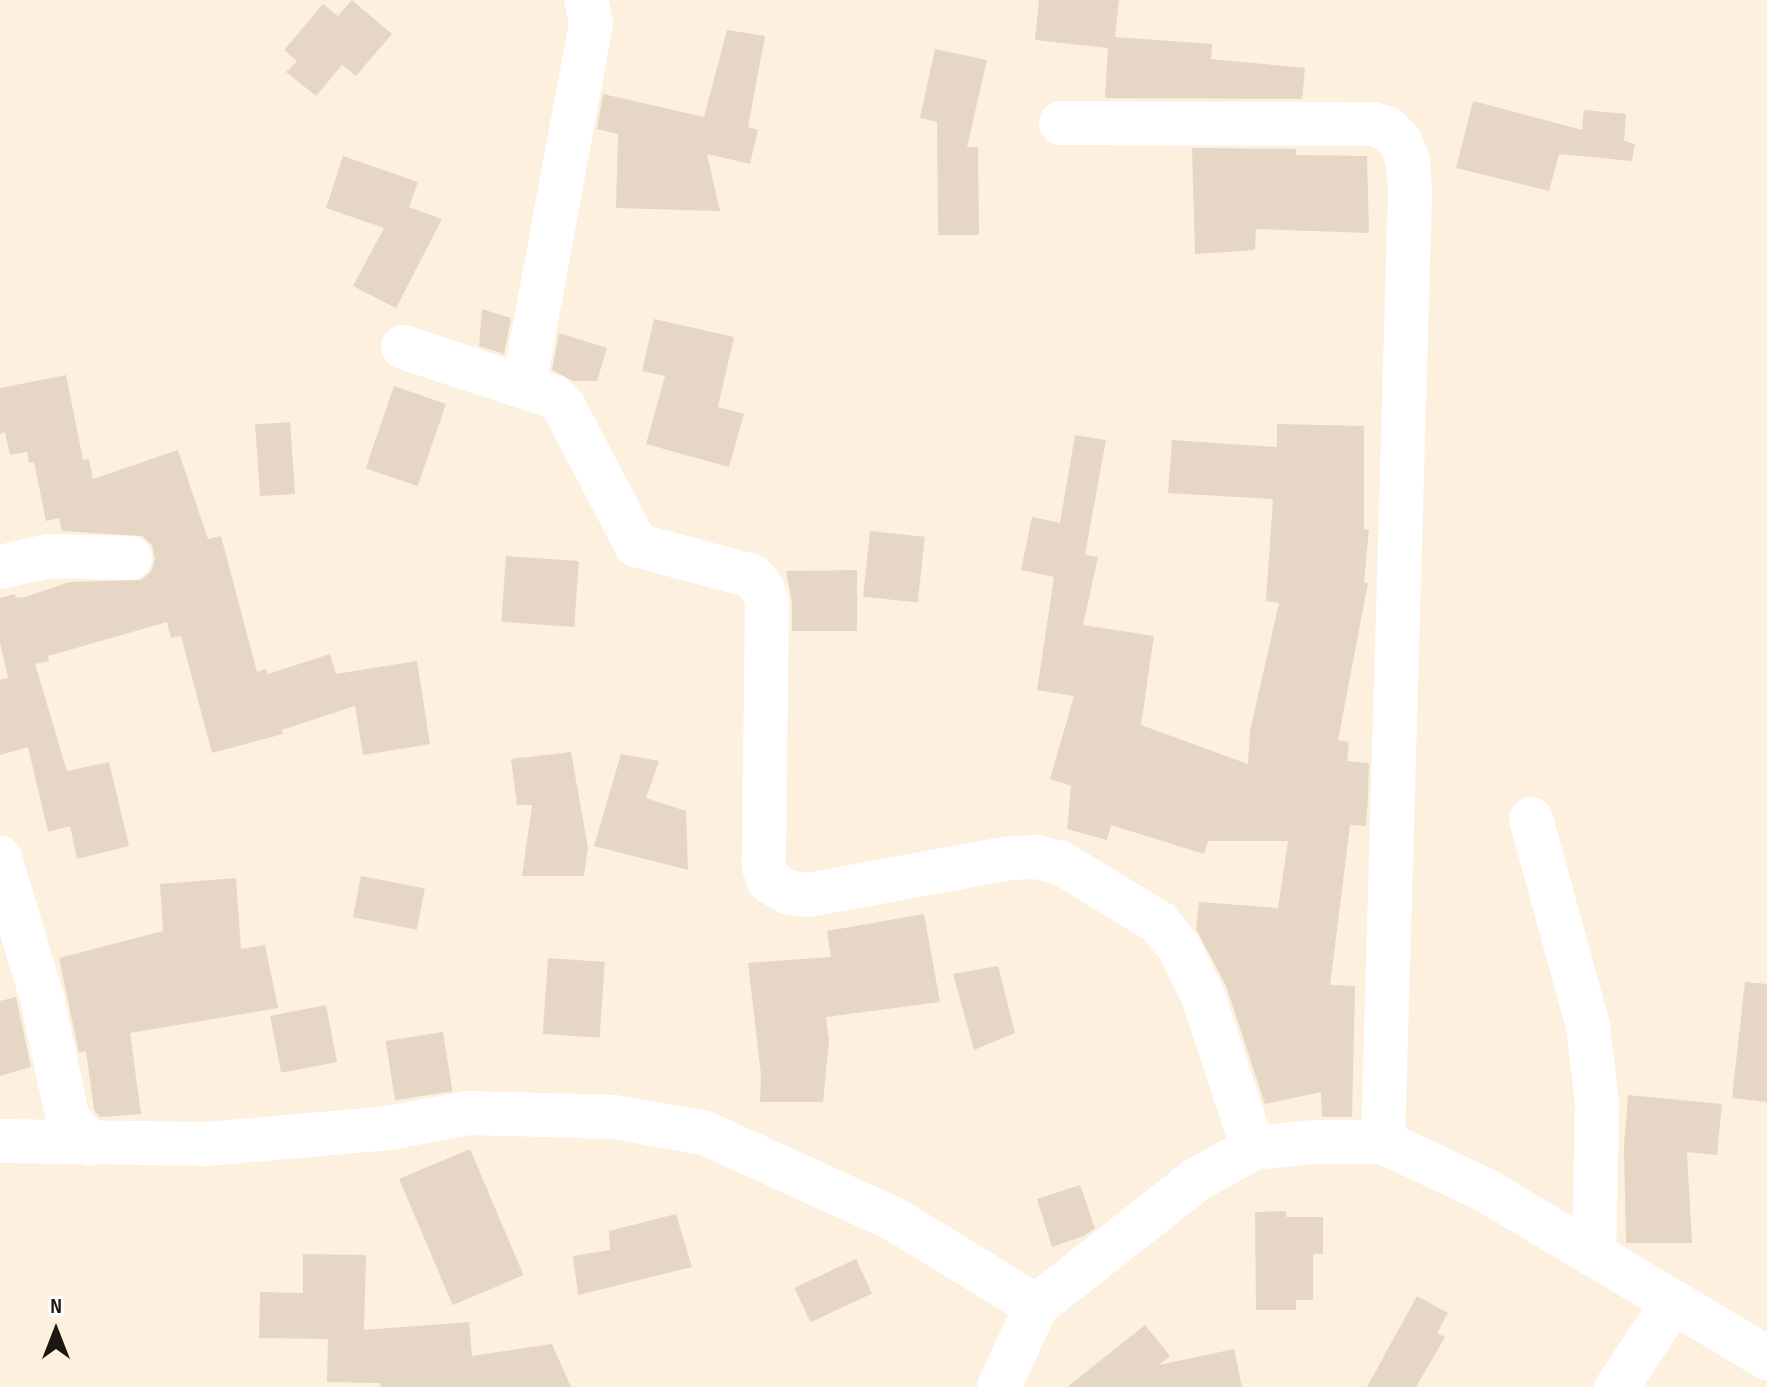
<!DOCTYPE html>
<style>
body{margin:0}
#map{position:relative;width:1767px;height:1387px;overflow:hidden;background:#fef0de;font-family:"Sofia Sans Condensed",sans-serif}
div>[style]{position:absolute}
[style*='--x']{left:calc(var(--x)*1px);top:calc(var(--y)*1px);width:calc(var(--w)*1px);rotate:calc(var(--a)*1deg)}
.building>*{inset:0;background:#e5d6c6;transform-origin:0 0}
.minor>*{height:44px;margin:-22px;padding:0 22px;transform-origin:22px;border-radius:22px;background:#fff}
span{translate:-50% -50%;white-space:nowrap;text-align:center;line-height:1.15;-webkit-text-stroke:8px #fff;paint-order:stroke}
.north{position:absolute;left:16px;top:1291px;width:80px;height:80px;-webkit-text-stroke:6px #fff;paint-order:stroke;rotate:0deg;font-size:22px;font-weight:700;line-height:32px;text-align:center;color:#1c1711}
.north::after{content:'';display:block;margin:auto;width:28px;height:36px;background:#1c1711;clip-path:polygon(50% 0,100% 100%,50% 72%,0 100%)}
</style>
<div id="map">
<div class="building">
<i style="clip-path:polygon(352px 0,392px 34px,356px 76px,342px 65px,316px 96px,286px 72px,297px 61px,284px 50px,323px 4px,338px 16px)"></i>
<i style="clip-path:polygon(1039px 0,1119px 0,1115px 37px,1212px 44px,1211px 59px,1305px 68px,1302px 99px,1105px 98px,1108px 48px,1035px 40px)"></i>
<i style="clip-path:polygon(727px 30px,765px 36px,748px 127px,758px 130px,750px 164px,707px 154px,720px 211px,616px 208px,618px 134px,597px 129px,603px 94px,704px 117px)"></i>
<i style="clip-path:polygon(935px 49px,987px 60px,967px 147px,978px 147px,979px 235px,938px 235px,937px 122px,920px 118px)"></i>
<i style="clip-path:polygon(1473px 101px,1582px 130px,1584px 110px,1626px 114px,1624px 141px,1635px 144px,1632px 161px,1559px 154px,1549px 191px,1456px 168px)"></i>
<i style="clip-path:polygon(1192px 148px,1296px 149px,1296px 155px,1367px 156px,1369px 233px,1256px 229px,1255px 250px,1195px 254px)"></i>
<i style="clip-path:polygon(343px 156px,418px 182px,409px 207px,442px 219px,396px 308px,353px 286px,384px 228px,326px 208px)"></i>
<i style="clip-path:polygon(482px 309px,511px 318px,504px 354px,479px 346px)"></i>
<i style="clip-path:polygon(654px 319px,734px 337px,718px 407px,744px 414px,729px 467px,646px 444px,665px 376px,642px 371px)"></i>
<i style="clip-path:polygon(559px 333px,607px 348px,597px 381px,573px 381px,552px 370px)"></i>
<i style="clip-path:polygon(66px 375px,83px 460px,89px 459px,93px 479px,178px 450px,208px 539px,221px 536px,257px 672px,266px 669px,268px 674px,330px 654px,336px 674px,417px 661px,430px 744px,363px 755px,355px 706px,282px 730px,283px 734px,212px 753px,181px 636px,171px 638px,167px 622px,48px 656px,49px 661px,35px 664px,67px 771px,109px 762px,129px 846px,77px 859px,70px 826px,48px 832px,28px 747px,0 755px,0 680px,8px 678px,0 642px,0 598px,15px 594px,16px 598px,25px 597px,69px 582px,141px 580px,151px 572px,155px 559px,152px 545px,142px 536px,62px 531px,59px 518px,46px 521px,34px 462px,29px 463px,27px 452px,10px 455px,5px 432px,0 434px,0 388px)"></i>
<i style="left:394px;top:386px;width:55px;height:87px;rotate:19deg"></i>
<i style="left:290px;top:422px;width:72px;height:35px;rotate:86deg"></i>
<i style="clip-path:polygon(1277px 424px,1364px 426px,1364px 529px,1369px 530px,1364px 582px,1368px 583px,1338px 740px,1349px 742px,1347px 761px,1369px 763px,1368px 798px,1366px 826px,1350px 825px,1330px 985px,1355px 986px,1352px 1117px,1322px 1117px,1321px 1092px,1265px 1104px,1226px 986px,1196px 929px,1199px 902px,1278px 908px,1288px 841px,1208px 841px,1204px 854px,1111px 825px,1107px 840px,1067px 829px,1071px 786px,1050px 779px,1074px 696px,1037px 690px,1054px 577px,1021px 570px,1032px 517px,1060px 523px,1075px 435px,1106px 440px,1085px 555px,1098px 557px,1083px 625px,1154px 636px,1141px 725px,1248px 764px,1250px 731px,1279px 603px,1266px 601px,1273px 499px,1168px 493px,1172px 440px,1277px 447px)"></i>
<i style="left:870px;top:531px;width:55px;height:66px;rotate:6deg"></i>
<i style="left:506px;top:556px;width:73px;height:66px;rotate:4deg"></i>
<i style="clip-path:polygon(857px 570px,857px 631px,792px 631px,792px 602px,786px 571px)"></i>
<i style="clip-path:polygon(571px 752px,588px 848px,584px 876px,522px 876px,532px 805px,517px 805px,511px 759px)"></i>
<i style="clip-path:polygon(621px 754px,659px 761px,646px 798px,686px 811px,688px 870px,594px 846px)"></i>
<i style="left:361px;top:876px;width:65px;height:42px;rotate:11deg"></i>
<i style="clip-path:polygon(236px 878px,241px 949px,265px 945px,278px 1008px,130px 1033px,141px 1114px,100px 1117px,94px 1110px,86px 1051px,79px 1053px,59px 958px,163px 931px,160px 884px)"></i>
<i style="clip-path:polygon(924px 914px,940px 1002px,826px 1017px,829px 1040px,823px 1102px,760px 1102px,761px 1074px,748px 963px,831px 957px,827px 931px)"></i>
<i style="left:548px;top:958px;width:57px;height:76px;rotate:4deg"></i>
<i style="clip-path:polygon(998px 966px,1015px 1033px,974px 1050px,953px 974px)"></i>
<i style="clip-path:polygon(1745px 982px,1767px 984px,1767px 1102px,1732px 1098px)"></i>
<i style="clip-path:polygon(16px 997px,31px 1067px,0 1076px,0 1001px)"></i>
<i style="left:326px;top:1005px;width:58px;height:57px;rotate:79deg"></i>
<i style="left:443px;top:1032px;width:60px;height:58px;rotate:81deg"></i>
<i style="clip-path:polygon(1628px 1095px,1722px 1104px,1717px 1155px,1687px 1152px,1692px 1243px,1626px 1243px,1624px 1147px)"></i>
<i style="left:470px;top:1149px;width:137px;height:77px;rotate:67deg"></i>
<i style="clip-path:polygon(1080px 1185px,1095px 1228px,1084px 1236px,1052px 1247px,1037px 1199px)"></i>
<i style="clip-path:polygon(1286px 1211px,1286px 1217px,1323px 1217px,1323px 1254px,1313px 1254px,1313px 1300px,1296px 1300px,1296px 1310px,1256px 1310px,1255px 1212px)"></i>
<i style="clip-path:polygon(676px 1214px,692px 1267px,578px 1295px,573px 1256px,610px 1250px,609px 1231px)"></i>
<i style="clip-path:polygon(303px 1254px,366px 1255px,364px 1330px,469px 1322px,472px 1356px,552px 1344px,571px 1387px,381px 1387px,380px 1383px,327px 1382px,328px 1339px,259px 1338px,260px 1292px,303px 1293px)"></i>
<i style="left:856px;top:1259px;width:38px;height:68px;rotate:65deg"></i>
<i style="clip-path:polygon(1417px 1296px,1448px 1313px,1437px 1333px,1445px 1337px,1416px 1387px,1367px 1387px)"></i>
<i style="clip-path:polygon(1145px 1325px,1170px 1356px,1159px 1365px,1234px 1349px,1242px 1387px,1067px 1387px)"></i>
</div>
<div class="minor">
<i style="--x:1061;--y:123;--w:312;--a:0.2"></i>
<i style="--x:1373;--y:124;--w:16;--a:18"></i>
<i style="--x:1388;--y:129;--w:17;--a:45"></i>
<i style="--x:1400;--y:141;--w:22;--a:69"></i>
<i style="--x:1408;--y:162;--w:30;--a:86"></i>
<i style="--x:1410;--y:192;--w:950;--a:91.63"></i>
<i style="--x:403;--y:347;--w:159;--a:18.3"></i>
<i style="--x:554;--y:397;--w:14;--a:45"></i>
<i style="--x:564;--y:407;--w:156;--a:62.4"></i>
<i style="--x:636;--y:545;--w:120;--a:15"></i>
<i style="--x:752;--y:576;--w:16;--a:50"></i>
<i style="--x:762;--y:588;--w:15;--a:70"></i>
<i style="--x:767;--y:602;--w:264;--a:90.7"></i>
<i style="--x:764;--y:866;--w:16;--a:72"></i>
<i style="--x:769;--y:881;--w:21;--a:31"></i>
<i style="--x:787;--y:892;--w:21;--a:8"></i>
<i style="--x:808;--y:895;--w:205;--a:-10.4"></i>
<i style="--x:1010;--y:858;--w:26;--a:-2"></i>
<i style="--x:1036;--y:857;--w:26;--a:13"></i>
<i style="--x:1061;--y:863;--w:114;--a:31.3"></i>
<i style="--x:1158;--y:922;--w:33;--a:50"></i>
<i style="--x:1179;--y:947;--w:52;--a:63.9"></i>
<i style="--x:1202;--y:994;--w:162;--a:71.7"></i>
<i style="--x:524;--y:385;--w:368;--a:-79.5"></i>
<i style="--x:591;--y:23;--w:24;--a:-102"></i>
<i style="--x:0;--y:567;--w:50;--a:-12.7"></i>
<i style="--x:49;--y:556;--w:81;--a:1.4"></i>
<i style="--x:1531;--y:819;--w:215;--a:74.6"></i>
<i style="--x:1588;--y:1026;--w:78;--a:83.3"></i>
<i style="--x:1597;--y:1103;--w:152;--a:91.1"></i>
<i style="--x:0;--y:858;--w:146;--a:73.3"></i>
<i style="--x:42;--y:998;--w:124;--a:77.9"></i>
<i style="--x:68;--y:1119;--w:33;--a:49"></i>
<i style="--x:0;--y:1141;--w:206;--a:0.8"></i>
<i style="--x:206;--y:1144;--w:183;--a:-5"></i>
<i style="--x:388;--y:1128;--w:82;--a:-10.5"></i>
<i style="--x:469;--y:1113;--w:145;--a:1.6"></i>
<i style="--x:614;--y:1117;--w:92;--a:10"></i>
<i style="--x:705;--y:1133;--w:208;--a:24.5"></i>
<i style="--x:894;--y:1219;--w:167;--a:31.5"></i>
<i style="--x:999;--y:1387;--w:89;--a:-65.4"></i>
<i style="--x:1036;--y:1306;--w:204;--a:-38.2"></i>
<i style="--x:1196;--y:1180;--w:65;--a:-29.3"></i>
<i style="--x:1253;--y:1148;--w:61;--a:-5.6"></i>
<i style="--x:1314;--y:1142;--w:69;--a:0"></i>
<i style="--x:1383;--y:1142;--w:115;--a:25.2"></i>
<i style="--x:1487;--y:1191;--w:326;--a:30.8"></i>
<i style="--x:1617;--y:1387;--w:102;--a:-56.6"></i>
</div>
<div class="north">N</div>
</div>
